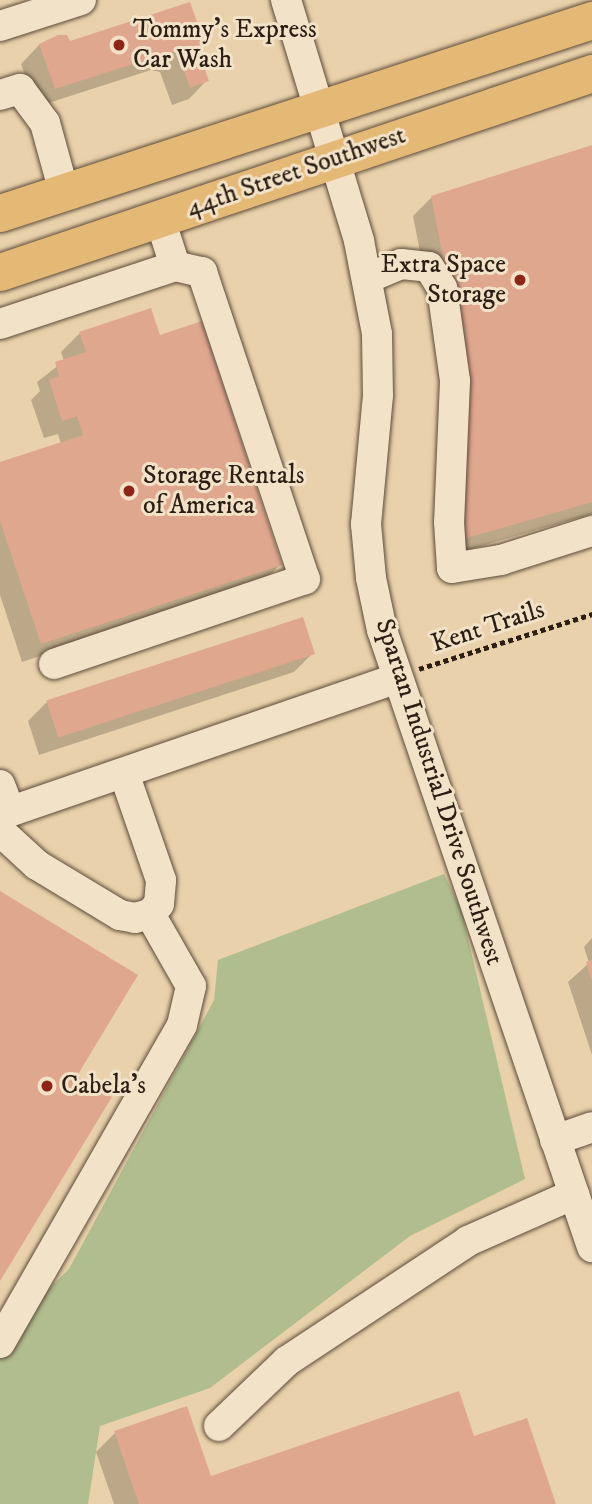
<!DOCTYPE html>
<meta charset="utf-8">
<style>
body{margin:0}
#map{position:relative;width:592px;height:1504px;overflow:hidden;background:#e9d2ab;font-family:"IM FELL DW Pica",serif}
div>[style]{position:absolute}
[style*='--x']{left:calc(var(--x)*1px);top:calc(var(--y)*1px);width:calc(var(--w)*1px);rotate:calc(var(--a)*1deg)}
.green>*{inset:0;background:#b0bd8e}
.shadow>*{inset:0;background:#0003}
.building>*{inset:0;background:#e0a78f;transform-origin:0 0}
.path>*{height:4.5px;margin-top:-2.25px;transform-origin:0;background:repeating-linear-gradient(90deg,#2d1e13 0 5px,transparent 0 8.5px)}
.roads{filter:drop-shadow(0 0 2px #5c4b39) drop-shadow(0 0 2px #5c4b39)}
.minor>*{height:30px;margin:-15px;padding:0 15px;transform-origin:15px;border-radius:15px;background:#f1e2c8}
.major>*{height:37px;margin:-18.5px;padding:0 18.5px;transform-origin:18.5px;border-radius:18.5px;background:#e4b976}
.dots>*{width:19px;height:19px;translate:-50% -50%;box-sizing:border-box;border:4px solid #f1e2c8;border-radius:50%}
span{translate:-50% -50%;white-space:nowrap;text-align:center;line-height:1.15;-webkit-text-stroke:6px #f1e2c8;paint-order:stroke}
.poi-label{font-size:26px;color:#2d1e13}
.left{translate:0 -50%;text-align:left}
.right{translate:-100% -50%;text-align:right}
.street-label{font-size:26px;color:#2d1e13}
</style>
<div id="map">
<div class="green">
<i style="clip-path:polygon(444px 874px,461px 909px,525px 1179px,410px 1236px,210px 1388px,100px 1426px,88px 1504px,0 1504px,0 1358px,26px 1311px,69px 1269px,214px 1000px,218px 960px)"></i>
</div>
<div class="shadow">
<i style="clip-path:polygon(69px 43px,196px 48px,207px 80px,189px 99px,172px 105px,160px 72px,151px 70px,36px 107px,21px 64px,39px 45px)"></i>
<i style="clip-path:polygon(592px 147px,592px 514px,443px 557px,446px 384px,413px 216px,432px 197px)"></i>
<i style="clip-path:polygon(80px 333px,159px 337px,280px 565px,261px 583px,22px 662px,0 595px,0 464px,61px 444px,58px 434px,44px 438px,31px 400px,40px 391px,37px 382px,64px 361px,61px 352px)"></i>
<i style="clip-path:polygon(313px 653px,294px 672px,39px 755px,28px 721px,47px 702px)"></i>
<i style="clip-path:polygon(592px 938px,592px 1055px,568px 982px,589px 963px,584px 947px)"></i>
<i style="clip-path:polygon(115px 1433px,210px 1479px,473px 1438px,554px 1504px,114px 1504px,96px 1452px)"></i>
</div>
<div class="building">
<i style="clip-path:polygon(190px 2px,204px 42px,197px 47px,209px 81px,190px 88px,178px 54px,171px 52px,55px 89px,39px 44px,58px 35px,67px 35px,70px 41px)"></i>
<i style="clip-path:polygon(592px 145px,592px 502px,460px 540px,464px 365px,431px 196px)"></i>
<i style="clip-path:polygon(151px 308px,160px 335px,202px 321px,282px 565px,41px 644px,0 521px,0 462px,83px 435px,77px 416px,62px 421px,49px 380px,59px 376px,55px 362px,86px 352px,79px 332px)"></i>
<i style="left:303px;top:617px;width:39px;height:270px;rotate:72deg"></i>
<i style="clip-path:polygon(0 891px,138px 975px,77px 1076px,112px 1097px,0 1281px)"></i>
<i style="clip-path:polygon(592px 960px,592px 979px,591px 979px,586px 962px)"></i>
<i style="clip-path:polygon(459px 1391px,474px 1436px,527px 1418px,556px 1504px,139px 1504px,114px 1431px,187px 1406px,211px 1476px)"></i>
</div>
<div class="path">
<i style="--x:419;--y:669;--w:182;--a:-17.6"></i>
</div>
<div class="roads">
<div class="minor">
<i style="--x:286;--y:0;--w:252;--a:73.1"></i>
<i style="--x:359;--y:241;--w:95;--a:79"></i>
<i style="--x:377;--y:334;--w:61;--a:89.1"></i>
<i style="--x:378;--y:395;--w:130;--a:95.3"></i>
<i style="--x:366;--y:524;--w:54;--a:84.7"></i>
<i style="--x:371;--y:578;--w:53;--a:78.1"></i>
<i style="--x:382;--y:630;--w:652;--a:71.2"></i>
<i style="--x:0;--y:26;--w:85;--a:-17.8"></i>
<i style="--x:0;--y:95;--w:21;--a:-17"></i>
<i style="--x:20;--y:89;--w:42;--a:53.7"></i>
<i style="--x:45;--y:123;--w:72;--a:74.6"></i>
<i style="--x:160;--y:219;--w:49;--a:72.3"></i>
<i style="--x:368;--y:278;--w:36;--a:-23"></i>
<i style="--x:401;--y:264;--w:28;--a:6"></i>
<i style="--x:429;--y:267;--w:25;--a:58"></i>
<i style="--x:442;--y:288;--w:94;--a:82"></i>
<i style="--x:455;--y:381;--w:141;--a:92.4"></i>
<i style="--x:449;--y:522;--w:46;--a:86.3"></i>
<i style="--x:452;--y:568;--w:50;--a:-9.3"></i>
<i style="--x:501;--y:560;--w:96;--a:-17.7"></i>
<i style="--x:0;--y:324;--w:184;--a:-18.3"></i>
<i style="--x:175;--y:266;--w:28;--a:13"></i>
<i style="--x:202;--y:272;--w:324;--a:71.5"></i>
<i style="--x:305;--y:579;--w:265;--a:161.3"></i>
<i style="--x:0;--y:785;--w:28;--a:69"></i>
<i style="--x:0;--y:815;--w:419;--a:-19"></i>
<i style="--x:0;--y:831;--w:50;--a:42.6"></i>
<i style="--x:37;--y:865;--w:97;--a:31.1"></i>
<i style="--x:120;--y:915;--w:15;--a:11"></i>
<i style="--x:135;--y:918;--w:16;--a:-15"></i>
<i style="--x:150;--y:914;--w:13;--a:-48"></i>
<i style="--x:159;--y:904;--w:24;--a:-85"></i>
<i style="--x:161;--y:880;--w:113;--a:-109.1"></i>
<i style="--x:555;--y:1140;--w:39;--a:-19"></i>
<i style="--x:0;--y:1343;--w:366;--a:-60.2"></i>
<i style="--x:182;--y:1025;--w:40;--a:-77"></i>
<i style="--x:191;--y:986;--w:83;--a:-119.7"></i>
<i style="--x:219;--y:1426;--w:94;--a:-43.7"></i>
<i style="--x:287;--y:1361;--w:217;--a:-33.5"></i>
<i style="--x:468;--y:1241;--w:116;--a:-23.9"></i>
</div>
<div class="major">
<i style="--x:0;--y:213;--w:623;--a:-18.06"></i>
<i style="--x:0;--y:272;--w:625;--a:-18.58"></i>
</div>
</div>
<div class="dots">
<i style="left:119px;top:45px;background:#8f2418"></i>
<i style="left:520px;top:280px;background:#8f2418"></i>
<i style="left:129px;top:491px;background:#8f2418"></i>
<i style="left:47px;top:1086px;background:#8f2418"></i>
</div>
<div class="poi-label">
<span class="left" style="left:133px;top:45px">Tommy’s Express<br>Car Wash</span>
<span class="right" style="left:506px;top:280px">Extra Space<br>Storage</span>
<span class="left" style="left:143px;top:491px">Storage Rentals<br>of America</span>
<span class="left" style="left:61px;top:1086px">Cabela's</span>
</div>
<div class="street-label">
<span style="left:296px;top:172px;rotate:-19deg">44th Street Southwest</span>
<span style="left:488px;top:627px;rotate:-18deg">Kent Trails</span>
<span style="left:439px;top:792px;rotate:72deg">Spartan Industrial Drive Southwest</span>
</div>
</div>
